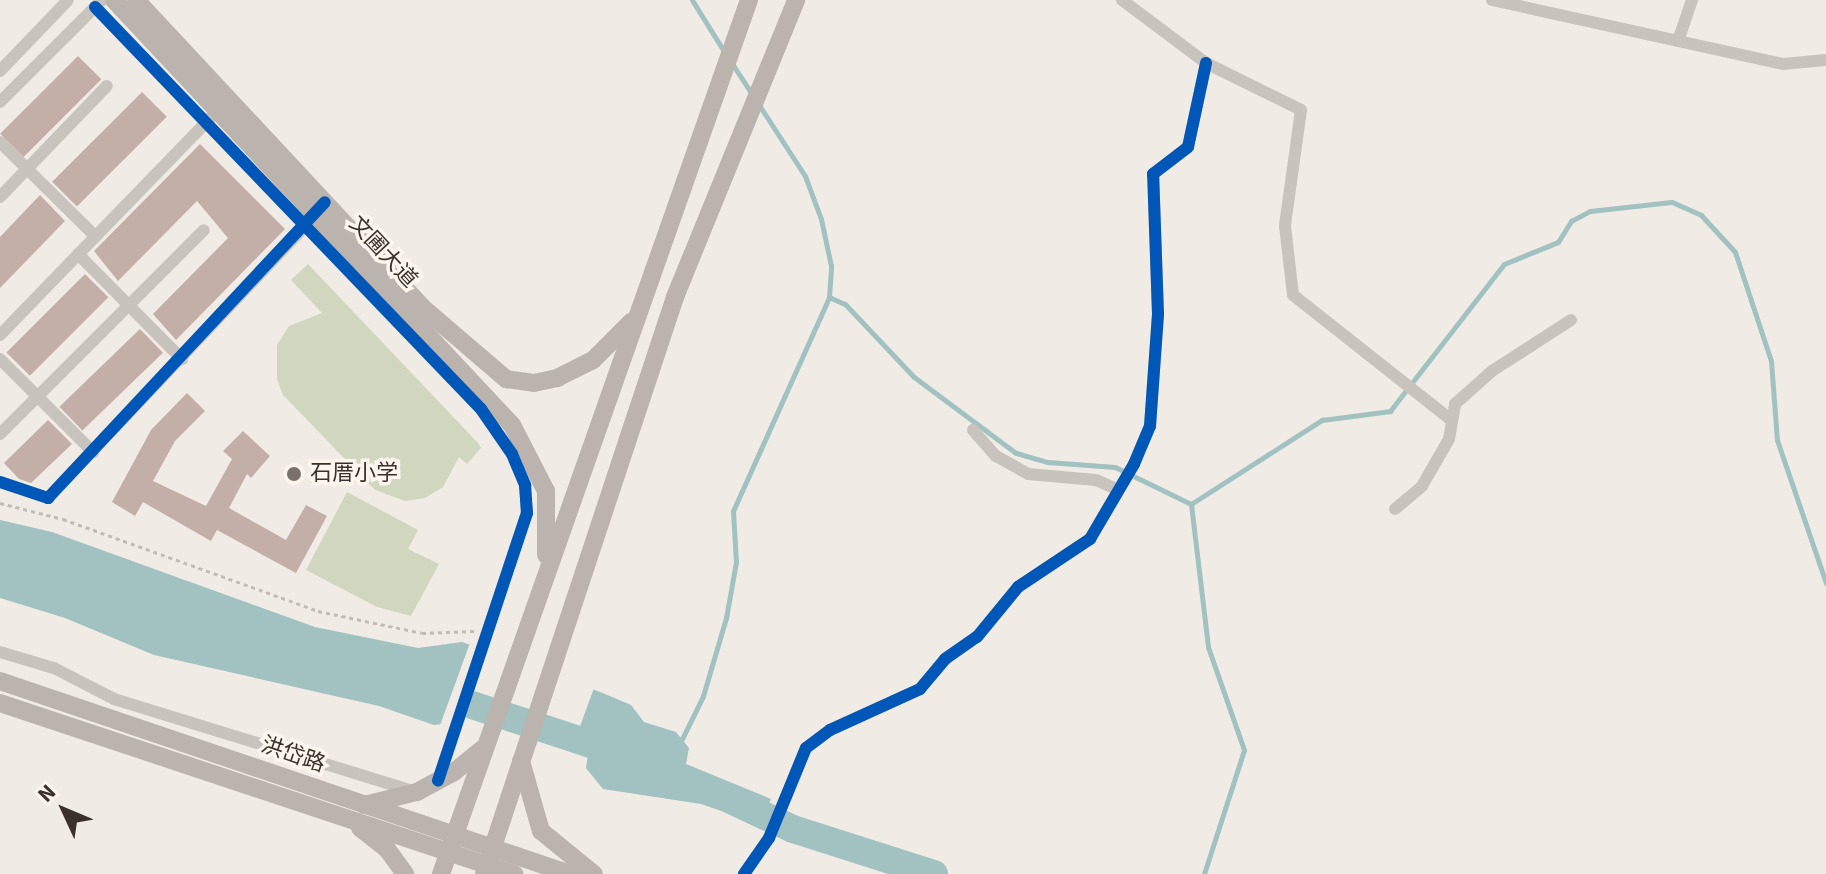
<!DOCTYPE html>
<meta charset="utf-8">
<style>
body{margin:0}
#map{position:relative;width:1826px;height:874px;overflow:hidden;background:#f0ebe5;font-family:"Source Sans 3","Noto Sans SC",sans-serif}
div>[style]{position:absolute}
[style*='--x']{left:calc(var(--x)*1px);top:calc(var(--y)*1px);width:calc(var(--w)*1px);rotate:calc(var(--a)*1deg)}
.green>*{inset:0;background:#d1d6bf}
.water>*{inset:0;background:#a1c2c1}
.pier>*{inset:0;background:#f0ebe5}
.stream>*{height:5px;margin:-2.5px;padding:0 2.5px;transform-origin:2.5px;border-radius:2.5px;background:#a1c2c1}
.river>*{height:28px;margin:-14px;padding:0 14px;transform-origin:14px;border-radius:14px;background:#a1c2c1}
.building>*{inset:0;background:#c3afa7;transform-origin:0 0}
.path>*{height:3px;margin-top:-1.5px;transform-origin:0;background:repeating-linear-gradient(90deg,#c2bbb6 0 4px,transparent 0 8px)}
.minor>*{height:12px;margin:-6px;padding:0 6px;transform-origin:6px;border-radius:6px;background:#c9c3be}
.secondary>*{height:18px;margin:-9px;padding:0 9px;transform-origin:9px;border-radius:9px;background:#bab3ae}
.cycleway>*{height:12px;margin:-6px;padding:0 6px;transform-origin:6px;border-radius:6px;background:#0057b8}
.dots>*{width:22px;height:22px;translate:-50% -50%;box-sizing:border-box;border:4px solid #fbf5ee;border-radius:50%}
span{translate:-50% -50%;white-space:nowrap;text-align:center;line-height:1.15;-webkit-text-stroke:7px #fbf5ee;paint-order:stroke}
.street-label{font-size:22px;color:#3b302b}
.poi-label{font-size:22px;color:#3b302b}
.left{translate:0 -50%;text-align:left}
.north{position:absolute;left:24px;top:770px;width:80px;height:80px;-webkit-text-stroke:6px #fbf5ee;paint-order:stroke;rotate:314deg;font-size:22px;font-weight:700;line-height:32px;text-align:center;color:#3b302b}
.north::after{content:'';display:block;margin:auto;width:28px;height:36px;background:#3b302b;clip-path:polygon(50% 0,100% 100%,50% 72%,0 100%)}
</style>
<div id="map">
<div class="green">
<i style="clip-path:polygon(308px 264px,478px 443px,481px 448px,467px 464px,459px 457px,443px 487px,425px 498px,405px 501px,375px 490px,283px 395px,277px 379px,277px 345px,289px 326px,322px 313px,291px 280px)"></i>
<i style="clip-path:polygon(347px 492px,418px 530px,408px 549px,439px 564px,411px 616px,377px 607px,306px 570px)"></i>
</div>
<div class="water">
<i style="clip-path:polygon(0 520px,52px 532px,315px 627px,418px 648px,462px 642px,603px 693px,631px 705px,644px 722px,676px 732px,689px 748px,686px 764px,771px 799px,759px 824px,701px 804px,603px 789px,586px 768px,590px 741px,522px 716px,434px 725px,379px 706px,154px 655px,65px 618px,0 598px)"></i>
</div>
<div class="pier">
<i style="clip-path:polygon(470px 643px,594px 688px,575px 740px,522px 720px,439px 728px)"></i>
</div>
<div class="stream">
<i style="--x:692;--y:0;--w:62;--a:58.1"></i>
<i style="--x:733;--y:65;--w:33;--a:57"></i>
<i style="--x:829;--y:297;--w:17;--a:24"></i>
<i style="--x:845;--y:304;--w:100;--a:46.6"></i>
<i style="--x:914;--y:377;--w:127;--a:36.7"></i>
<i style="--x:1016;--y:453;--w:33;--a:16"></i>
<i style="--x:1048;--y:462;--w:67;--a:4.3"></i>
<i style="--x:1115;--y:467;--w:85;--a:26"></i>
<i style="--x:1191;--y:504;--w:156;--a:-32.7"></i>
<i style="--x:1322;--y:420;--w:69;--a:-7.5"></i>
<i style="--x:1390;--y:411;--w:186;--a:-52.2"></i>
<i style="--x:1504;--y:264;--w:58;--a:-22.2"></i>
<i style="--x:1558;--y:242;--w:25;--a:-58"></i>
<i style="--x:1571;--y:221;--w:21;--a:-28"></i>
<i style="--x:1590;--y:211;--w:82;--a:-6.3"></i>
<i style="--x:1672;--y:202;--w:32;--a:24"></i>
<i style="--x:1701;--y:215;--w:50;--a:47.4"></i>
<i style="--x:1735;--y:252;--w:115;--a:71.7"></i>
<i style="--x:1771;--y:361;--w:79;--a:85.7"></i>
<i style="--x:1777;--y:440;--w:151;--a:71.1"></i>
<i style="--x:1191;--y:504;--w:144;--a:83.2"></i>
<i style="--x:1208;--y:647;--w:109;--a:70.7"></i>
<i style="--x:1244;--y:750;--w:130;--a:107.9"></i>
<i style="--x:680;--y:743;--w:52;--a:-63.9"></i>
<i style="--x:703;--y:696;--w:81;--a:-73.6"></i>
<i style="--x:726;--y:618;--w:57;--a:-79.9"></i>
<i style="--x:736;--y:562;--w:51;--a:-93.4"></i>
<i style="--x:733;--y:511;--w:235;--a:-65.8"></i>
<i style="--x:829;--y:297;--w:31;--a:-86"></i>
<i style="--x:831;--y:266;--w:48;--a:-102"></i>
<i style="--x:821;--y:219;--w:46;--a:-110.4"></i>
<i style="--x:805;--y:176;--w:85;--a:-122.9"></i>
</div>
<div class="river">
<i style="--x:472;--y:705;--w:163;--a:18.2"></i>
<i style="--x:731;--y:800;--w:68;--a:25.1"></i>
<i style="--x:793;--y:829;--w:148;--a:17.7"></i>
</div>
<div class="building">
<i style="left:78px;top:56px;width:33px;height:110px;rotate:45deg"></i>
<i style="left:142px;top:92px;width:35px;height:127px;rotate:45deg"></i>
<i style="clip-path:polygon(200px 144px,285px 229px,176px 340px,153px 314px,228px 238px,197px 201px,118px 281px,94px 251px)"></i>
<i style="clip-path:polygon(40px 195px,65px 221px,0 288px,0 237px)"></i>
<i style="left:85px;top:274px;width:33px;height:111px;rotate:45deg"></i>
<i style="left:140px;top:329px;width:33px;height:112px;rotate:46deg"></i>
<i style="clip-path:polygon(187px 393px,205px 411px,175px 441px,153px 481px,206px 506px,232px 459px,223px 451px,243px 431px,270px 456px,251px 478px,247px 474px,229px 508px,286px 540px,306px 505px,327px 516px,296px 573px,217px 530px,211px 541px,143px 502px,135px 516px,112px 502px,151px 430px)"></i>
<i style="clip-path:polygon(48px 420px,72px 444px,31px 483px,19px 479px,4px 463px)"></i>
</div>
<div class="path">
<i style="--x:0;--y:503;--w:65;--a:14.3"></i>
<i style="--x:63;--y:519;--w:271;--a:19.8"></i>
<i style="--x:318;--y:611;--w:106;--a:11.9"></i>
<i style="--x:422;--y:633;--w:53;--a:-2.2"></i>
</div>
<div class="minor">
<i style="--x:1122;--y:0;--w:105;--a:36.9"></i>
<i style="--x:1206;--y:63;--w:106;--a:26.3"></i>
<i style="--x:1301;--y:110;--w:117;--a:97.9"></i>
<i style="--x:1285;--y:226;--w:69;--a:83.4"></i>
<i style="--x:1293;--y:295;--w:200;--a:38.3"></i>
<i style="--x:1492;--y:0;--w:298;--a:12.4"></i>
<i style="--x:1783;--y:64;--w:43;--a:-5.3"></i>
<i style="--x:95;--y:7;--w:557;--a:46.16"></i>
<i style="--x:481;--y:409;--w:55;--a:55.4"></i>
<i style="--x:512;--y:454;--w:34;--a:67"></i>
<i style="--x:525;--y:485;--w:28;--a:86"></i>
<i style="--x:527;--y:513;--w:282;--a:108.4"></i>
<i style="--x:1678;--y:41;--w:43;--a:-71.1"></i>
<i style="--x:0;--y:71;--w:98;--a:-46.2"></i>
<i style="--x:0;--y:102;--w:144;--a:-45"></i>
<i style="--x:0;--y:142;--w:134;--a:44.7"></i>
<i style="--x:0;--y:197;--w:154;--a:-46.1"></i>
<i style="--x:78;--y:254;--w:148;--a:45.3"></i>
<i style="--x:0;--y:335;--w:305;--a:-45.9"></i>
<i style="--x:0;--y:359;--w:132;--a:45"></i>
<i style="--x:973;--y:430;--w:35;--a:49"></i>
<i style="--x:996;--y:456;--w:37;--a:29"></i>
<i style="--x:1028;--y:474;--w:68;--a:5"></i>
<i style="--x:1096;--y:480;--w:24;--a:24"></i>
<i style="--x:0;--y:434;--w:288;--a:-45"></i>
<i style="--x:0;--y:482;--w:51;--a:18.4"></i>
<i style="--x:48;--y:498;--w:383;--a:-46.6"></i>
<i style="--x:1395;--y:509;--w:35;--a:-40"></i>
<i style="--x:1422;--y:486;--w:54;--a:-60.1"></i>
<i style="--x:1449;--y:439;--w:36;--a:-80"></i>
<i style="--x:1455;--y:404;--w:50;--a:-41.7"></i>
<i style="--x:1492;--y:371;--w:94;--a:-32.8"></i>
<i style="--x:0;--y:652;--w:56;--a:16.5"></i>
<i style="--x:54;--y:668;--w:68;--a:27.3"></i>
<i style="--x:114;--y:699;--w:317;--a:17.1"></i>
<i style="--x:744;--y:874;--w:44;--a:-55.2"></i>
<i style="--x:769;--y:838;--w:97;--a:-67.7"></i>
<i style="--x:806;--y:748;--w:30;--a:-37"></i>
<i style="--x:830;--y:730;--w:99;--a:-24.5"></i>
<i style="--x:920;--y:689;--w:39;--a:-50"></i>
<i style="--x:945;--y:659;--w:39;--a:-35"></i>
<i style="--x:977;--y:637;--w:65;--a:-50.6"></i>
<i style="--x:1018;--y:587;--w:87;--a:-33.7"></i>
<i style="--x:1090;--y:539;--w:87;--a:-59.6"></i>
<i style="--x:1134;--y:464;--w:41;--a:-67.2"></i>
<i style="--x:1150;--y:426;--w:112;--a:-85.9"></i>
<i style="--x:1158;--y:314;--w:140;--a:-92"></i>
<i style="--x:1153;--y:174;--w:44;--a:-37.6"></i>
<i style="--x:1188;--y:147;--w:86;--a:-77.9"></i>
</div>
<div class="secondary">
<i style="--x:114;--y:0;--w:582;--a:46.88"></i>
<i style="--x:512;--y:425;--w:74;--a:62.7"></i>
<i style="--x:546;--y:491;--w:64;--a:90"></i>
<i style="--x:136;--y:0;--w:420;--a:47"></i>
<i style="--x:422;--y:307;--w:111;--a:40.6"></i>
<i style="--x:506;--y:379;--w:28;--a:8"></i>
<i style="--x:534;--y:383;--w:24;--a:-12"></i>
<i style="--x:557;--y:378;--w:40;--a:-26.6"></i>
<i style="--x:593;--y:360;--w:54;--a:-45"></i>
<i style="--x:0;--y:681;--w:602;--a:18.71"></i>
<i style="--x:0;--y:703;--w:542;--a:18.4"></i>
<i style="--x:521;--y:761;--w:73;--a:74.1"></i>
<i style="--x:541;--y:831;--w:68;--a:39.1"></i>
<i style="--x:364;--y:805;--w:55;--a:-13.8"></i>
<i style="--x:417;--y:792;--w:42;--a:-28.4"></i>
<i style="--x:454;--y:772;--w:36;--a:-39"></i>
<i style="--x:360;--y:828;--w:34;--a:38"></i>
<i style="--x:387;--y:849;--w:31;--a:54"></i>
<i style="--x:441;--y:874;--w:927;--a:-70.59"></i>
<i style="--x:484;--y:874;--w:608;--a:-71.68"></i>
<i style="--x:675;--y:297;--w:321;--a:-67.8"></i>
</div>
<div class="cycleway">
<i style="--x:95;--y:7;--w:557;--a:46.16"></i>
<i style="--x:481;--y:409;--w:55;--a:55.4"></i>
<i style="--x:512;--y:454;--w:34;--a:67"></i>
<i style="--x:525;--y:485;--w:28;--a:86"></i>
<i style="--x:527;--y:513;--w:282;--a:108.4"></i>
<i style="--x:0;--y:482;--w:51;--a:18.4"></i>
<i style="--x:48;--y:498;--w:405;--a:-46.9"></i>
<i style="--x:744;--y:874;--w:44;--a:-55.2"></i>
<i style="--x:769;--y:838;--w:97;--a:-67.7"></i>
<i style="--x:806;--y:748;--w:30;--a:-37"></i>
<i style="--x:830;--y:730;--w:99;--a:-24.5"></i>
<i style="--x:920;--y:689;--w:39;--a:-50"></i>
<i style="--x:945;--y:659;--w:39;--a:-35"></i>
<i style="--x:977;--y:637;--w:65;--a:-50.6"></i>
<i style="--x:1018;--y:587;--w:87;--a:-33.7"></i>
<i style="--x:1090;--y:539;--w:87;--a:-59.6"></i>
<i style="--x:1134;--y:464;--w:41;--a:-67.2"></i>
<i style="--x:1150;--y:426;--w:112;--a:-85.9"></i>
<i style="--x:1158;--y:314;--w:140;--a:-92"></i>
<i style="--x:1153;--y:174;--w:44;--a:-37.6"></i>
<i style="--x:1188;--y:147;--w:86;--a:-77.9"></i>
</div>
<div class="dots">
<i style="left:294px;top:474px;background:#7a716c"></i>
</div>
<div class="street-label">
<span style="left:383px;top:252px;rotate:47deg">文圃大道</span>
<span style="left:293px;top:755px;rotate:19deg">洪岱路</span>
</div>
<div class="poi-label">
<span class="left" style="left:310px;top:474px">石厝小学</span>
</div>
<div class="north">N</div>
</div>
